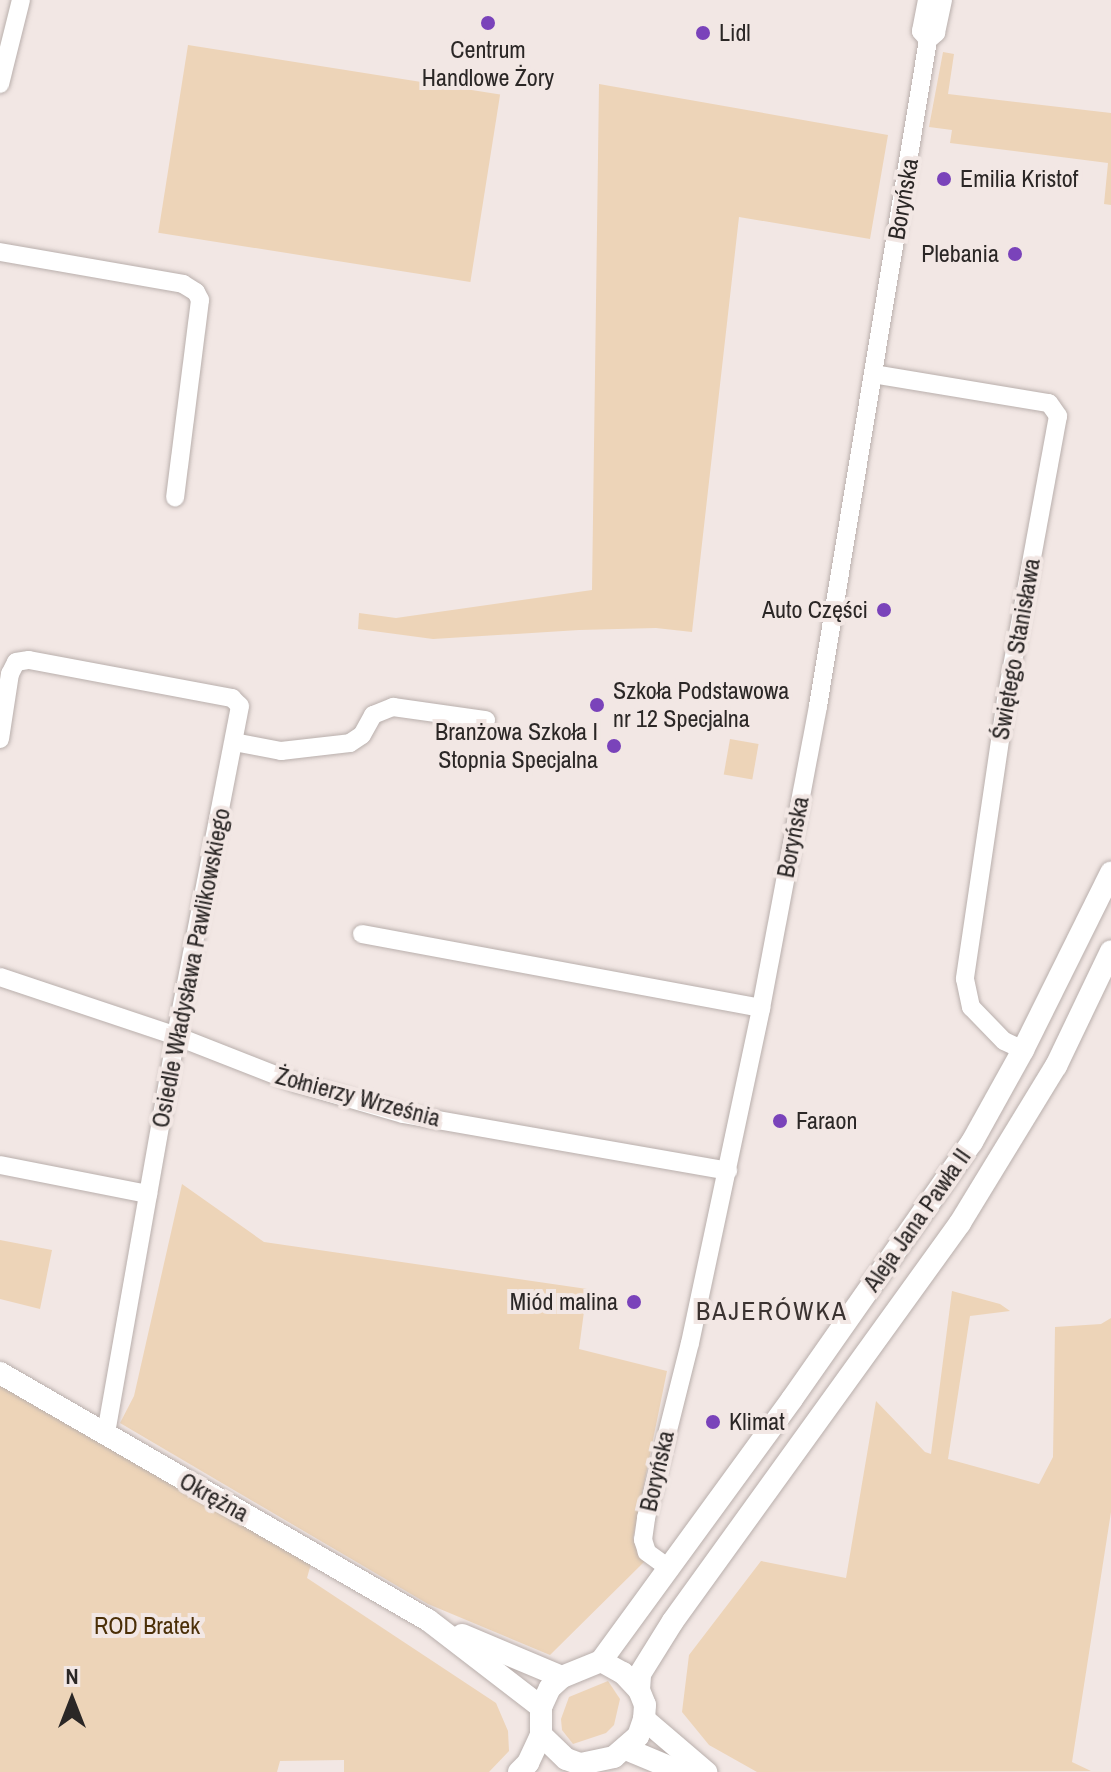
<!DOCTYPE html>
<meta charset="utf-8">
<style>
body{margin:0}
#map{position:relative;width:1111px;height:1772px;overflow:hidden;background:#f2e7e4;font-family:"Archivo Narrow",sans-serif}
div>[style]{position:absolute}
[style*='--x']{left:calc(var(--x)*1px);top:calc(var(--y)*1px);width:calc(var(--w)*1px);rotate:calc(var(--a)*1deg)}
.green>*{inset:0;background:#edd4b8;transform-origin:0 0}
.roads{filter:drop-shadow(0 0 2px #b9afac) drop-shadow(0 0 2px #b9afac)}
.minor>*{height:18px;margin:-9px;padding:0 9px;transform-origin:9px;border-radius:9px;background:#fff}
.tertiary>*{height:22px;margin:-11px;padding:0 11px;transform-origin:11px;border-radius:11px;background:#fff}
.dots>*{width:22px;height:22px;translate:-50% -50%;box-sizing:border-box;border:4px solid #f2e7e4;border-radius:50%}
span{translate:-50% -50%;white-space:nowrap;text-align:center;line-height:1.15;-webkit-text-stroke:8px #f2e7e4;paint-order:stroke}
.poi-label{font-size:24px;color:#2b2726}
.left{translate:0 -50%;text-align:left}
.right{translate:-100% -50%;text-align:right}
.street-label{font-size:24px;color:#2b2726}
.park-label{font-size:24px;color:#4b2f08}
.neighbourhood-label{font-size:26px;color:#3b3331;letter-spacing:2px}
.north{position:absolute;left:32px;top:1660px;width:80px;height:80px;-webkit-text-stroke:6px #f2e7e4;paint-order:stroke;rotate:0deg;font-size:22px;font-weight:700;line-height:32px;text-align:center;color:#2b2726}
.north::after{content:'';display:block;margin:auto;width:28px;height:36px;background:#2b2726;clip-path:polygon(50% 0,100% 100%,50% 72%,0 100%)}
</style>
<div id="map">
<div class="green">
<i style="left:188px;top:45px;width:316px;height:190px;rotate:9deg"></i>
<i style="clip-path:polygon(943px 52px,954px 54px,948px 94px,1111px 113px,1111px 205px,1104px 204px,1108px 163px,950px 143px,952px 130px,929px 127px)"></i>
<i style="clip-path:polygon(599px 84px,888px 135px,870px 239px,739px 217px,692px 632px,656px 628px,579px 630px,433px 639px,358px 629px,359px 613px,396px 618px,592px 590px)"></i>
<i style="left:730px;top:739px;width:29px;height:36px;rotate:10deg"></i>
<i style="clip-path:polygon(182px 1184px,264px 1242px,587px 1289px,579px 1349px,667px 1371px,633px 1538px,645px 1561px,550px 1655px,428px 1604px,120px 1423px,134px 1396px)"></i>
<i style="clip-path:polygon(0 1240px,52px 1250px,40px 1309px,0 1299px)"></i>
<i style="clip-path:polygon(952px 1291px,1000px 1304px,1010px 1311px,970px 1316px,948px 1459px,1039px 1484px,1053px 1457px,1055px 1327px,1101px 1324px,1111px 1318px,1111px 1512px,1072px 1762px,1091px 1771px,757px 1772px,709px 1745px,682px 1712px,689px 1655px,761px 1561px,846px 1578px,876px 1401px,925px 1452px,931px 1454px)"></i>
<i style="clip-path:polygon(0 1373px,314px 1553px,307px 1578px,496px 1703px,508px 1731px,509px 1751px,489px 1772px,344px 1772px,344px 1760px,280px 1761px,277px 1772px,0 1772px)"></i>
<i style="clip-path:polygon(608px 1681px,620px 1699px,614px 1725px,606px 1733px,573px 1744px,562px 1730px,561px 1719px,569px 1697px)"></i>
</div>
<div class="roads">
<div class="minor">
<i style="--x:927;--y:0;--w:32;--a:101"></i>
<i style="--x:921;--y:31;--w:11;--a:52"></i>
<i style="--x:928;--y:40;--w:11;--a:-41"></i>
<i style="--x:936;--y:33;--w:34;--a:-78"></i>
<i style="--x:0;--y:84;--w:87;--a:-76"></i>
<i style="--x:0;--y:252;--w:186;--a:9.9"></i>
<i style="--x:183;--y:284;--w:15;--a:32"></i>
<i style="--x:196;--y:292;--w:9;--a:63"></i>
<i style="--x:200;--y:300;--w:199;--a:97.2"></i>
<i style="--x:873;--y:374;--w:178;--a:9.4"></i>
<i style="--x:1049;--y:403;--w:16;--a:55"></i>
<i style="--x:1058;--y:416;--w:289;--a:100.4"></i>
<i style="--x:1006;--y:700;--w:282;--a:98.4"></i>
<i style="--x:965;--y:979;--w:29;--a:78"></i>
<i style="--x:971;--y:1007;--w:47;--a:45.9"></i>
<i style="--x:1004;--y:1041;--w:21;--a:25"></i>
<i style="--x:0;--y:739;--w:66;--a:-81.3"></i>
<i style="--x:10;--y:674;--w:13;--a:-63"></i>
<i style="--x:16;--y:662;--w:13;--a:-9"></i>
<i style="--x:29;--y:660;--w:207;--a:10.6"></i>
<i style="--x:232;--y:698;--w:11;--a:45"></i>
<i style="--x:240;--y:706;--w:336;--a:101"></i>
<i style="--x:176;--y:1036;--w:405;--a:100"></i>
<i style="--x:234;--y:742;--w:48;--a:10.8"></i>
<i style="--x:281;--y:751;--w:69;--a:-6.6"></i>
<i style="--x:350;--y:743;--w:14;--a:-34"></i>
<i style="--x:362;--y:735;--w:23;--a:-61"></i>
<i style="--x:373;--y:715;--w:22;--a:-22"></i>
<i style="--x:393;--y:707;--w:94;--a:8"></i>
<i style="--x:362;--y:934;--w:406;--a:10.5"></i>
<i style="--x:0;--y:977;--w:186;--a:18.5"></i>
<i style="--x:176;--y:1036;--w:129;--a:21.4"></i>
<i style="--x:296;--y:1083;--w:111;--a:16.2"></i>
<i style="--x:403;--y:1114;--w:330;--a:9.9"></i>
<i style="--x:0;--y:1165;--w:151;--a:11.1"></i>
<i style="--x:670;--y:1569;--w:29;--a:-144"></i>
<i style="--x:647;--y:1552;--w:13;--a:-108"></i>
<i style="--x:643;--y:1540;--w:22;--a:-82"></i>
<i style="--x:646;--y:1518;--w:180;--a:-75.9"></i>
<i style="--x:690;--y:1343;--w:342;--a:-78"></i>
<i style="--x:761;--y:1008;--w:307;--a:-79.3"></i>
<i style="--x:818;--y:706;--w:675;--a:-80.62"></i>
</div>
<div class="tertiary">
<i style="--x:0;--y:1373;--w:494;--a:30"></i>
<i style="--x:428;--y:1620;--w:143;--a:37.6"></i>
<i style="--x:462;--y:1635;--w:108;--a:22.8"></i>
<i style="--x:601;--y:1661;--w:25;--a:29"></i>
<i style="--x:623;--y:1673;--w:23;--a:47"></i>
<i style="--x:639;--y:1690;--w:16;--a:68"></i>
<i style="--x:645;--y:1705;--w:14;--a:94"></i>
<i style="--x:644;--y:1719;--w:18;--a:109"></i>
<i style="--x:638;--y:1736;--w:32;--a:139"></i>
<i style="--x:614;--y:1757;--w:35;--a:168"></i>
<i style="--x:580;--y:1764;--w:15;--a:-160"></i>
<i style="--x:566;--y:1759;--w:35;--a:-136"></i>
<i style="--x:541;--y:1735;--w:28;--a:-90"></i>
<i style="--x:541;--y:1707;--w:21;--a:-65"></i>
<i style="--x:550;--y:1688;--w:16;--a:-43"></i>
<i style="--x:562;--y:1677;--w:42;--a:-22.3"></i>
<i style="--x:601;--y:1661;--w:324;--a:-53.9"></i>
<i style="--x:792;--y:1399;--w:314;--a:-55"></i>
<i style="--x:972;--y:1142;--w:105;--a:-61"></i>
<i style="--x:1023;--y:1050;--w:198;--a:-63.6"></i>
<i style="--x:639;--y:1690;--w:16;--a:-86"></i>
<i style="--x:640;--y:1674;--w:62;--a:-58.1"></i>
<i style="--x:673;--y:1621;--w:491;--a:-54.2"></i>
<i style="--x:960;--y:1223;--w:184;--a:-58.6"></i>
<i style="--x:1056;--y:1066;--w:127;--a:-64.4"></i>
<i style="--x:644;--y:1719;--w:82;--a:40.5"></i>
<i style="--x:626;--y:1749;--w:60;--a:22.7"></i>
<i style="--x:519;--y:1772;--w:13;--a:-45"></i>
<i style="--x:528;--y:1763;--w:31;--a:-65"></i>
</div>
</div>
<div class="dots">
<i style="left:488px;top:23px;background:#7a43ba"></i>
<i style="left:703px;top:33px;background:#7a43ba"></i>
<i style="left:944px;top:179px;background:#7a43ba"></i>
<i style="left:1015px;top:254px;background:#7a43ba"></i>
<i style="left:884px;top:610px;background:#7a43ba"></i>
<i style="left:597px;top:705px;background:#7a43ba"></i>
<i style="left:614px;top:746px;background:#7a43ba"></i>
<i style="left:780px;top:1121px;background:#7a43ba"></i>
<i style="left:634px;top:1302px;background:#7a43ba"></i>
<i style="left:713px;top:1422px;background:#7a43ba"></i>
</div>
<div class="poi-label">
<span class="left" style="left:719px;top:33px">Lidl</span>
<span style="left:488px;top:64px">Centrum<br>Handlowe Żory</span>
<span class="left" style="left:960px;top:179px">Emilia Kristof</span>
<span class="right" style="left:999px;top:254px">Plebania</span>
<span class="right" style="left:868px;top:610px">Auto Części</span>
<span class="left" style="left:613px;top:705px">Szkoła Podstawowa<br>nr 12 Specjalna</span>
<span class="right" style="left:598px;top:746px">Branżowa Szkoła I<br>Stopnia Specjalna</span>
<span class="left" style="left:796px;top:1121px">Faraon</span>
<span class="right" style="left:618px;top:1302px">Miód malina</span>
<span class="left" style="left:729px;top:1422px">Klimat</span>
</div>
<div class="street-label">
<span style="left:903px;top:199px;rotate:-80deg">Boryńska</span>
<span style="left:1016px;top:649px;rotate:-80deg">Świętego Stanisława</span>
<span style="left:793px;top:837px;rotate:-79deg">Boryńska</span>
<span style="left:191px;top:968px;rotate:-79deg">Osiedle Władysława Pawlikowskiego</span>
<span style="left:358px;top:1097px;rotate:15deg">Żołnierzy Września</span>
<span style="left:917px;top:1220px;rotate:-55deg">Aleja Jana Pawła II</span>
<span style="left:657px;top:1471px;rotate:-77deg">Boryńska</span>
<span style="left:214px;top:1497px;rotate:29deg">Okrężna</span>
</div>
<div class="park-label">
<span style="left:147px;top:1626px">ROD Bratek</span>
</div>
<div class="neighbourhood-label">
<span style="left:772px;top:1311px">BAJERÓWKA</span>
</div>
<div class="north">N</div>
</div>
